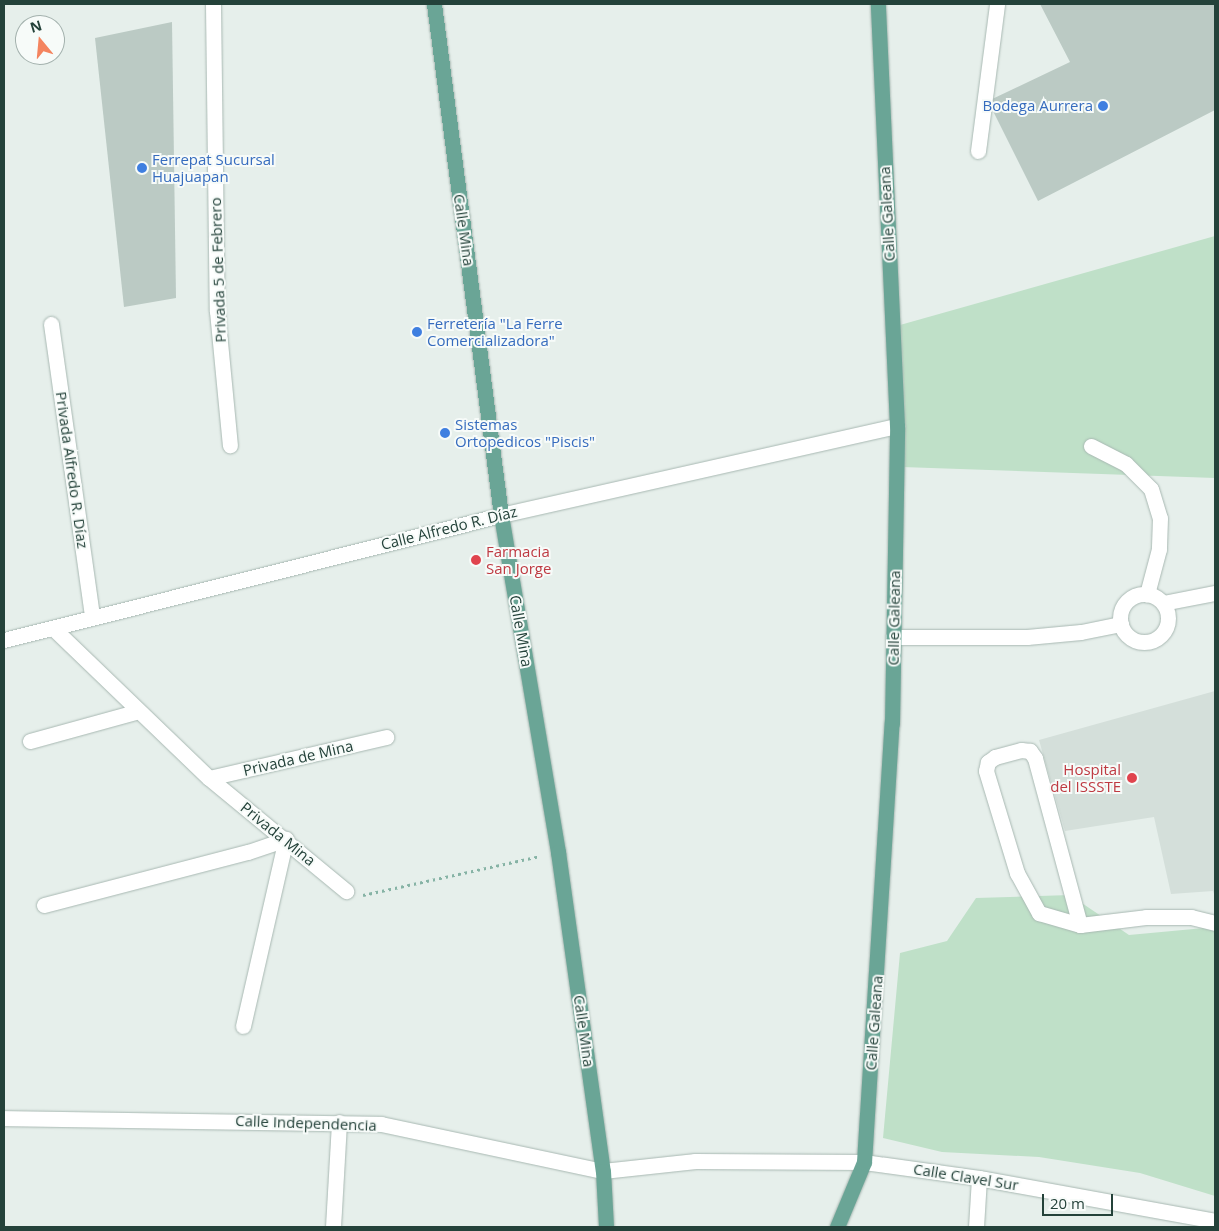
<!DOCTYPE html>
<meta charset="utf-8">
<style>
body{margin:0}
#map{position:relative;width:1219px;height:1231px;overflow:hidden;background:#e6efeb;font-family:"Open Sans",sans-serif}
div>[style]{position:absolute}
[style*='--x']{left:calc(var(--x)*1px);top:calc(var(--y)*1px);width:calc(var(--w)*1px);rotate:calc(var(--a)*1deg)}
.built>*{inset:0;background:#d4dfda}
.green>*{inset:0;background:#bfe0c8}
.building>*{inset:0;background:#bbcac4}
.path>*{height:3px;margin-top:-1.5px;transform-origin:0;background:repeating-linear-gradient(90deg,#86b3a5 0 2.5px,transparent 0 6.5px)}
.roads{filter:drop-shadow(0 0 1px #a8b8b2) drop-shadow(0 0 1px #a8b8b2)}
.minor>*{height:15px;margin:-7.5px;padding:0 7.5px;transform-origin:7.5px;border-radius:7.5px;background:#fff}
.minor>.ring{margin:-7.5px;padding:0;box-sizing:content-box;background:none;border:15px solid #fff;border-radius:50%}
.major>*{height:15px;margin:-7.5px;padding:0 7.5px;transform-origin:7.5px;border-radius:7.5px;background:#6aa596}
.dots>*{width:14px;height:14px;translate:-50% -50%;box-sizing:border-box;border:2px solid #f7fbf9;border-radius:50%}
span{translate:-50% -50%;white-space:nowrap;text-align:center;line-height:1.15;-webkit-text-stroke:4px #f7fbf9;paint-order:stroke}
.shop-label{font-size:15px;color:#366cbe}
.right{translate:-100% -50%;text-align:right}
.left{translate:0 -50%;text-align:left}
.street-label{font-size:15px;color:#24423a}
.health-label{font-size:15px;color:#be3a42}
.frame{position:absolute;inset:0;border:5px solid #24423a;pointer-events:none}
.north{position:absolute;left:15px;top:15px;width:50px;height:50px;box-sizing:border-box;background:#f7fbf9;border:1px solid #a3b1ad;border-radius:50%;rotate:343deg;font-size:14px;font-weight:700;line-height:20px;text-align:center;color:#24423a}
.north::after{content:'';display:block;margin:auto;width:18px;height:22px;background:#f4845f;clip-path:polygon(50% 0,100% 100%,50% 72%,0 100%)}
.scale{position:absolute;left:1042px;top:1194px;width:71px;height:22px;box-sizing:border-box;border:2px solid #24423a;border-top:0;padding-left:6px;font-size:15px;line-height:18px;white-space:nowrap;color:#24423a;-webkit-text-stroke:4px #f7fbf9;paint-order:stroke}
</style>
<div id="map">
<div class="built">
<i style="clip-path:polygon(1215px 691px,1215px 897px,1213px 891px,1171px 894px,1154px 817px,1065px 831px,1039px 740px)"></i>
</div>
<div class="green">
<i style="clip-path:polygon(1215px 236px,1215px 478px,902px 467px,900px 325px)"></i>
<i style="clip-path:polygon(1070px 895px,1129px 935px,1215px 927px,1215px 1196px,1140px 1173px,1039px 1157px,942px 1152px,883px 1138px,900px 953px,947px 941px,976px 898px)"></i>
</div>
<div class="building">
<i style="clip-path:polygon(1040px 4px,1215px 4px,1215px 110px,1038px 201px,988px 101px,1070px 62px)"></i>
<i style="clip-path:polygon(172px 22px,176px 298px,124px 307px,95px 38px)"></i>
</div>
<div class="path">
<i style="--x:363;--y:895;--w:181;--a:-12.4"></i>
</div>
<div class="roads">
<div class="minor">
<i style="--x:213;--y:4;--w:307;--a:89.3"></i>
<i style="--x:217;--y:311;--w:135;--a:84.5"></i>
<i style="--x:978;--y:151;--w:148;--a:-82.6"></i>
<i style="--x:51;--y:324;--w:296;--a:82"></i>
<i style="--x:1091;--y:446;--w:39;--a:27"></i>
<i style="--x:1126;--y:464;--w:35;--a:45"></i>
<i style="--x:1151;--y:489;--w:30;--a:73"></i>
<i style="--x:1160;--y:518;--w:31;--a:92"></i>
<i style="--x:1159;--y:549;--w:47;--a:104.9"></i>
<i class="ring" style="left:1120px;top:594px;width:33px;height:33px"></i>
<i style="--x:1163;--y:603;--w:53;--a:-10.9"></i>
<i style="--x:53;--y:628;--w:216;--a:43.9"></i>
<i style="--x:209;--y:778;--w:178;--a:39.5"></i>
<i style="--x:893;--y:637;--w:134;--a:0"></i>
<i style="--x:1027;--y:637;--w:54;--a:-5.3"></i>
<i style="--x:1081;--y:632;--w:41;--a:-11.3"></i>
<i style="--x:4;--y:640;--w:512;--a:-14.12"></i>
<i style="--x:501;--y:515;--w:406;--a:-12.7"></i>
<i style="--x:30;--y:741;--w:113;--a:-15.4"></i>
<i style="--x:209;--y:778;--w:182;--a:-13"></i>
<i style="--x:44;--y:905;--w:211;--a:-14.6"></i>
<i style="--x:248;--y:852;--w:40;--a:-18.9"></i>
<i style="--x:1080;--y:925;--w:173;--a:-105.1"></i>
<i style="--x:1035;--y:758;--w:9;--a:-126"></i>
<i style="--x:1030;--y:751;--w:9;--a:-174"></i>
<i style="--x:1021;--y:750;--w:27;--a:165"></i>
<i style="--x:995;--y:757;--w:9;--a:144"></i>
<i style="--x:988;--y:762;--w:9;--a:103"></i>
<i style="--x:986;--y:771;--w:107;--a:73.1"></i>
<i style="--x:1017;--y:873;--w:46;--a:61.2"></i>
<i style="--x:1039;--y:913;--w:43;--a:16.3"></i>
<i style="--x:1080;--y:925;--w:66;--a:-6.9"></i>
<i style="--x:1146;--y:917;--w:45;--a:0"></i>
<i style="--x:1191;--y:917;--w:25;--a:14"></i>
<i style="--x:243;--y:1026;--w:192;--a:-77.1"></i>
<i style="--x:4;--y:1118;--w:377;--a:0.9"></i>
<i style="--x:381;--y:1124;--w:227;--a:12"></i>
<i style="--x:603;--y:1171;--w:93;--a:-6.2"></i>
<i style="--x:695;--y:1161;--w:169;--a:0.3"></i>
<i style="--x:864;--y:1162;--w:116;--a:7.9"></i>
<i style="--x:979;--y:1178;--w:240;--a:10.3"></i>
<i style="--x:333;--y:1227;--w:105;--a:-86.7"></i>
<i style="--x:976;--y:1227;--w:49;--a:-86.5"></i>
</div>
<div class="major">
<i style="--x:434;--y:4;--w:515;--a:82.53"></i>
<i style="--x:501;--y:515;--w:342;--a:80.4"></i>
<i style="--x:558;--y:852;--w:322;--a:82"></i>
<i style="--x:603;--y:1171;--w:56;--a:86.9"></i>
<i style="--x:837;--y:1227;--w:70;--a:-67.4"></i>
<i style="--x:864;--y:1162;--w:440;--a:-86.4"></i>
<i style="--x:892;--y:723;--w:297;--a:-89"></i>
<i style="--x:897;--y:426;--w:422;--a:-92.6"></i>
</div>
</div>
<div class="dots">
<i style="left:1103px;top:106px;background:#3f7fe0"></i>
<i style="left:142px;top:168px;background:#3f7fe0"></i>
<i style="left:417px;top:332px;background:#3f7fe0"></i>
<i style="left:445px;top:433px;background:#3f7fe0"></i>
<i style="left:476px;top:560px;background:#e0444e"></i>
<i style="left:1132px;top:778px;background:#e0444e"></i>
</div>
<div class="shop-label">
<span class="right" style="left:1093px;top:106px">Bodega Aurrera</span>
<span class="left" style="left:152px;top:168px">Ferrepat Sucursal<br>Huajuapan</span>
<span class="left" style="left:427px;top:332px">Ferretería "La Ferre<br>Comercializadora"</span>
<span class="left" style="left:455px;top:433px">Sistemas<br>Ortopedicos "Piscis"</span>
</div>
<div class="street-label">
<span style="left:887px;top:214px;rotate:-93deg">Calle Galeana</span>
<span style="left:464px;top:230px;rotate:82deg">Calle Mina</span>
<span style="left:218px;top:270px;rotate:-92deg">Privada 5 de Febrero</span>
<span style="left:72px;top:470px;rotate:82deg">Privada Alfredo R. Díaz</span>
<span style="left:449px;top:528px;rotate:-14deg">Calle Alfredo R. Díaz</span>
<span style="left:894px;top:618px;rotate:-89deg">Calle Galeana</span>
<span style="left:521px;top:631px;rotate:80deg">Calle Mina</span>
<span style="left:298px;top:758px;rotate:-13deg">Privada de Mina</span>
<span style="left:278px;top:834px;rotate:39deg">Privada Mina</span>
<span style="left:874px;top:1023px;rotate:-86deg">Calle Galeana</span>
<span style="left:584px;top:1031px;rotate:82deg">Calle Mina</span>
<span style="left:306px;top:1123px;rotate:2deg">Calle Independencia</span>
<span style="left:966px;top:1177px;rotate:9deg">Calle Clavel Sur</span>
</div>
<div class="health-label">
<span class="left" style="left:486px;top:560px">Farmacia<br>San Jorge</span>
<span class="right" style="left:1121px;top:778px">Hospital<br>del ISSSTE</span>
</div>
<div class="frame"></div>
<div class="north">N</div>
<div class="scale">20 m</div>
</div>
